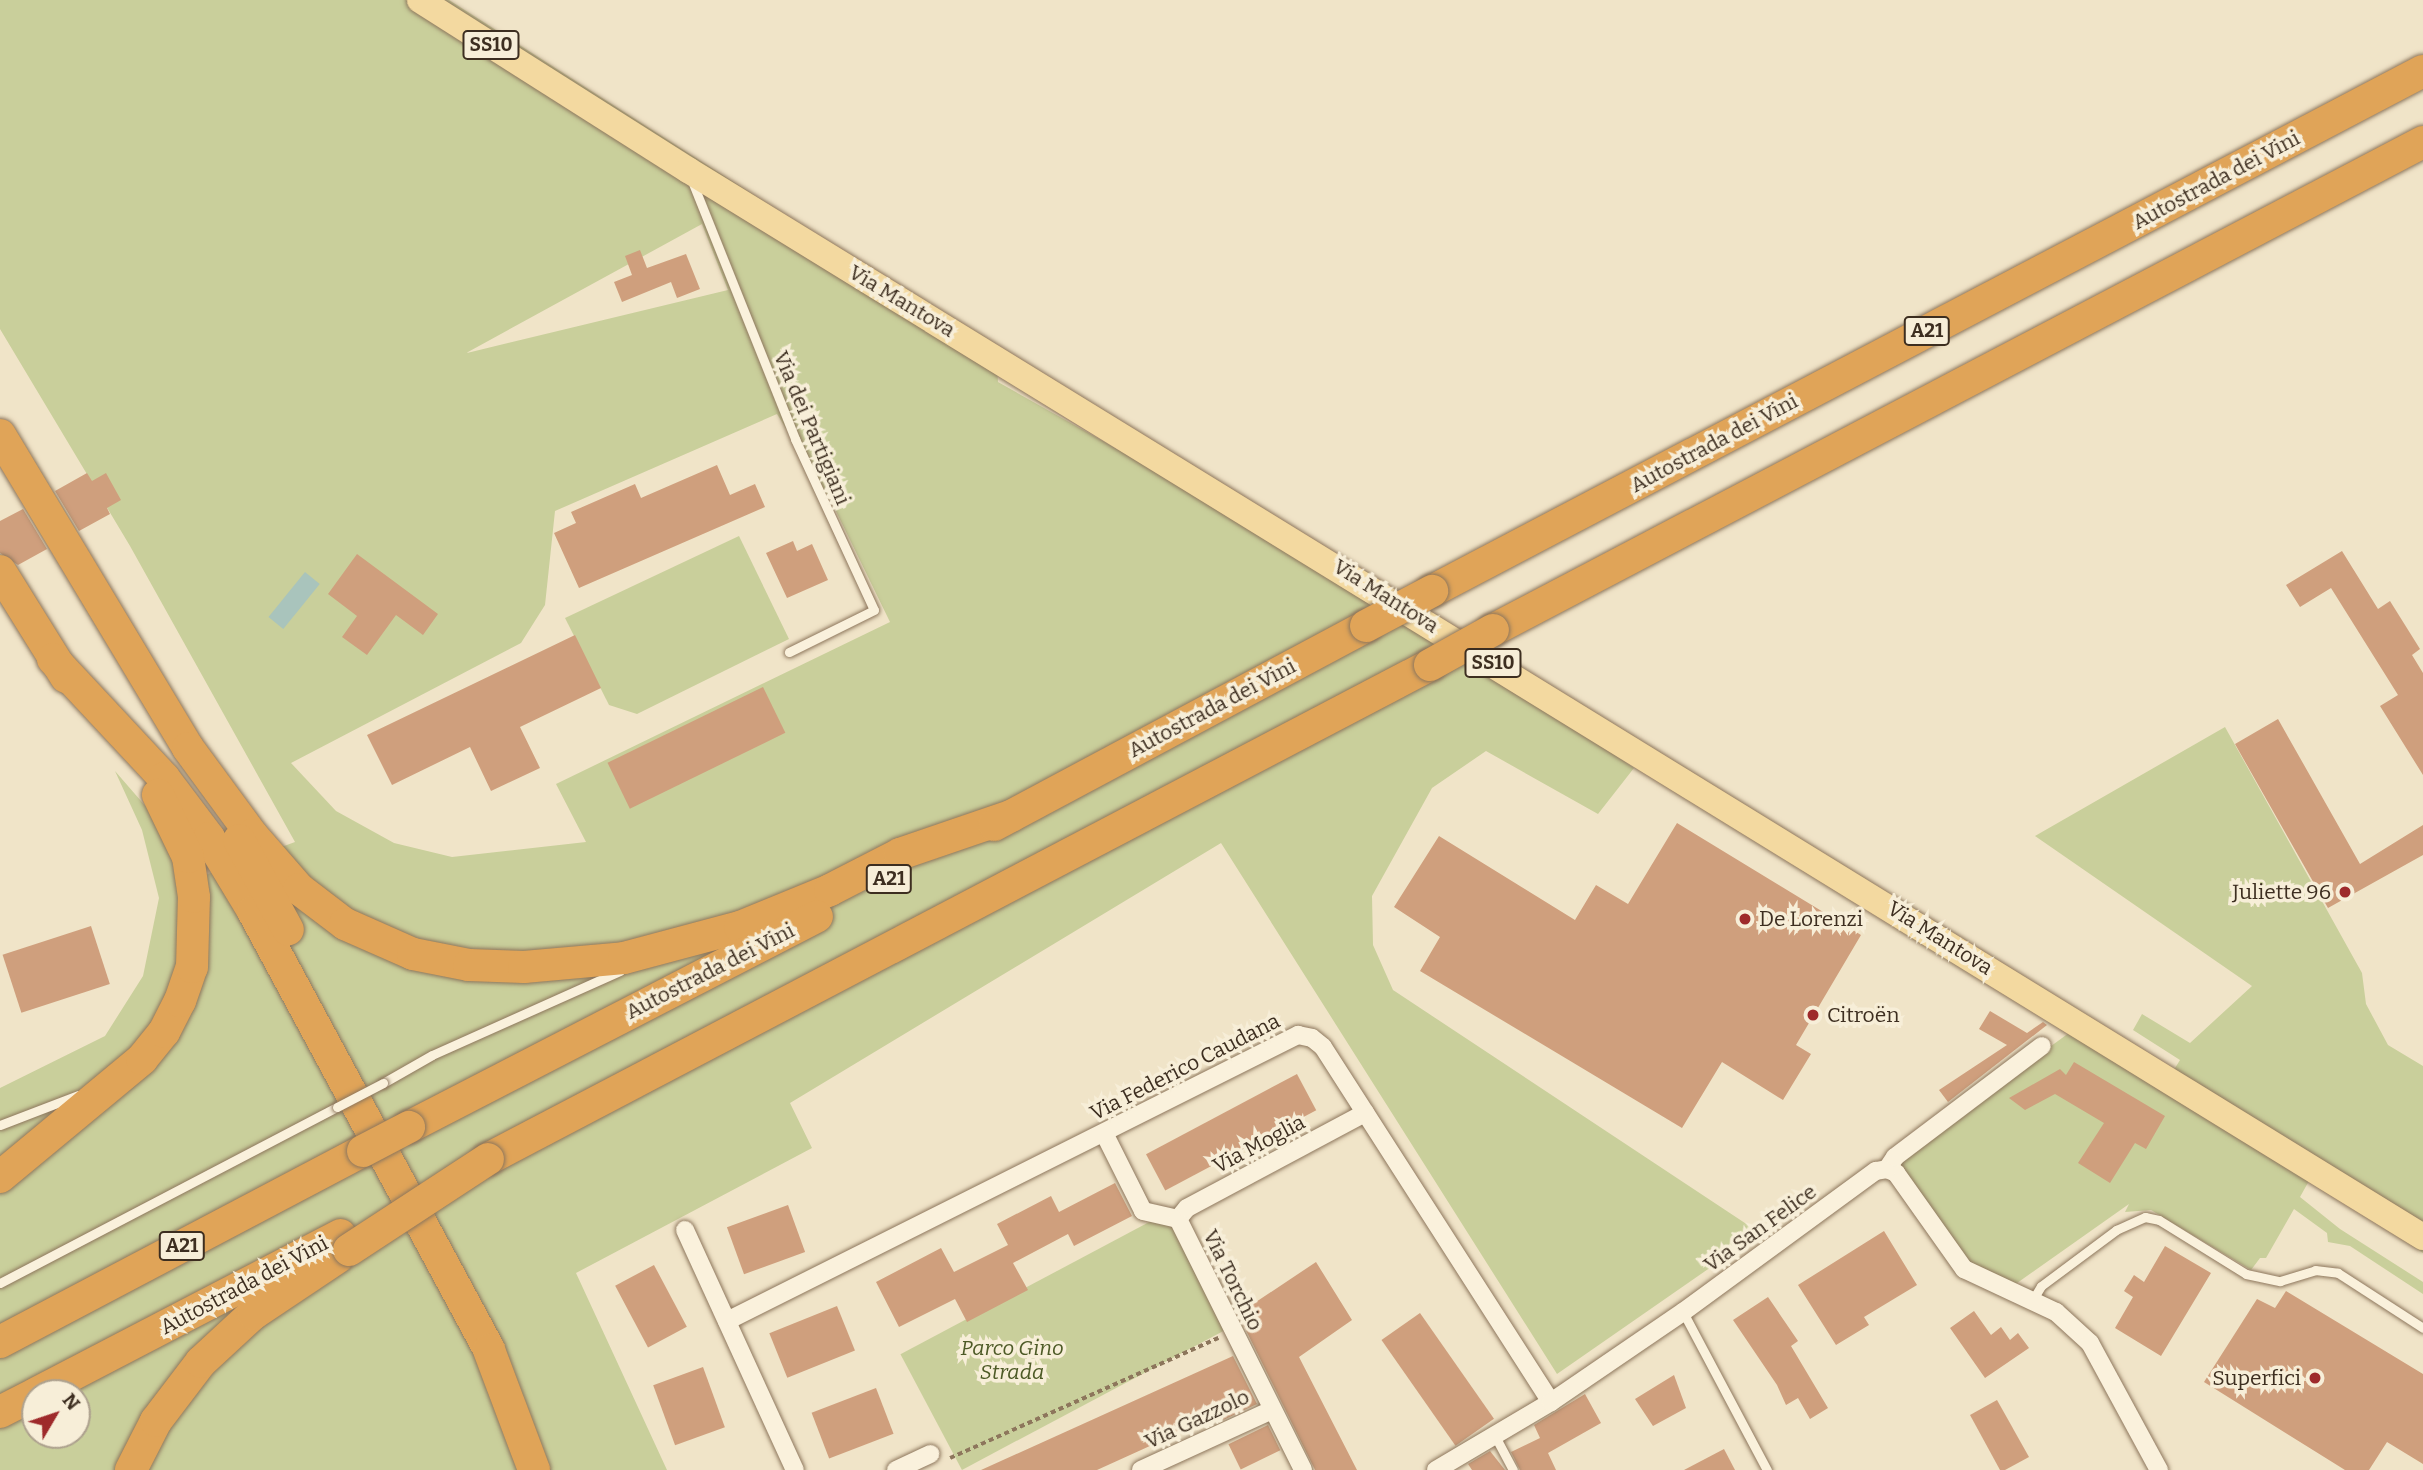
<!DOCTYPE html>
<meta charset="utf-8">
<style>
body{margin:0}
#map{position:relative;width:2423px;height:1470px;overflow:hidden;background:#f0e4c8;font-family:Bitter,serif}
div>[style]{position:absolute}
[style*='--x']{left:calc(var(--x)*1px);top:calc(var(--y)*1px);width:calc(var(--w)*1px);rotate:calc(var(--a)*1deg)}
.green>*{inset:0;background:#c9cf9b;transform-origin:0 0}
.water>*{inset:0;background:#a9c4bc;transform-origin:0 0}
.building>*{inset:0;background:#cf9f7d;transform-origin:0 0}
.path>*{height:3.5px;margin-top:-1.75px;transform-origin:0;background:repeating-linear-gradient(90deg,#8d765c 0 5px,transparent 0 8.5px)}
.roads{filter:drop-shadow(0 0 2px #8d765c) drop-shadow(0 0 2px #8d765c)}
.service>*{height:9px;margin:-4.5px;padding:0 4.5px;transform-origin:4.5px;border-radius:4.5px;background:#faf1dc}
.minor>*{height:18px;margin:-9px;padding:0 9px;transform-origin:9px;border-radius:9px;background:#faf1dc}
.primary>*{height:26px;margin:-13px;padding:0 13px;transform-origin:13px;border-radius:13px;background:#f3d9a0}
.motorway>*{height:32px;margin:-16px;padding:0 16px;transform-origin:16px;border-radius:16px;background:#e0a458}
.bridges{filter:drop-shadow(0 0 2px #8d765c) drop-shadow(0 0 2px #8d765c)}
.service-bridge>*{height:9px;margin:-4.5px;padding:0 4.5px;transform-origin:4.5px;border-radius:4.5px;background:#faf1dc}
.motorway-bridge>*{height:32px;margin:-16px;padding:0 16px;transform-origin:16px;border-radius:16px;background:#e0a458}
.dots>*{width:19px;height:19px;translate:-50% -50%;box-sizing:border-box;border:4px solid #f7eed8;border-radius:50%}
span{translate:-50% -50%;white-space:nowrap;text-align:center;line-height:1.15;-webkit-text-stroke:7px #f7eed8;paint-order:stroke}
.shield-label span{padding:2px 5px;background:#f7eed8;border:2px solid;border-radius:5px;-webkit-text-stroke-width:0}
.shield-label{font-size:19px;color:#3d2e20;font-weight:700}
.street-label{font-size:21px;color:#3d2e20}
.poi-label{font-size:21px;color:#3d2e20}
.right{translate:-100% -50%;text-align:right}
.left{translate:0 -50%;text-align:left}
.park-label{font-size:21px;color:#4d5a26;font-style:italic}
.north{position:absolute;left:21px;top:1379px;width:70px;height:70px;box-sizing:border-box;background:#f7eed8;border:2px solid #ada18e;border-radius:50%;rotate:51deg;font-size:19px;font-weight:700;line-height:28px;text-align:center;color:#3d2e20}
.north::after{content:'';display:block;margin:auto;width:24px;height:32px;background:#9e2a2b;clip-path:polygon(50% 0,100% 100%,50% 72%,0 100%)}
</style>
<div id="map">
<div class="green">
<i style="clip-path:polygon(evenodd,0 0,449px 0,996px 350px,998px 382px,1318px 562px,1495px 673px,1634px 768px,1598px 814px,1486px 751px,1432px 788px,1372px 896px,1373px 945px,1393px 990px,1760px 1233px,1557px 1374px,1221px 843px,790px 1103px,812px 1148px,576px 1273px,667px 1470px,0 1470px,0 1088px,105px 1036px,143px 976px,159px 898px,142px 830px,115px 771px,167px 831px,181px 884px,295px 842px,130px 546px,0 329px,0 0,702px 224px,728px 290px,467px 353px,468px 352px,702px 224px,0 0,777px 414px,831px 501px,890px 622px,556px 784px,586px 842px,452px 857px,394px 843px,336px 811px,291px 763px,521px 643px,545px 605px,555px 511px,777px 414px,0 0,35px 1393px,77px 1393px,77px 1435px,35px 1435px,35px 1393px)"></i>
<i style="clip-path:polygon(739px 536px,789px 639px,637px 714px,609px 705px,565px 618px)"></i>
<i style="clip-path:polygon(2225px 727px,2362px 973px,2366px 1004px,2388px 1045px,2423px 1066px,2423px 1253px,2310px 1179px,2300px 1197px,2340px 1229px,2423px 1282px,2423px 1294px,2350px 1246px,2328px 1242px,2327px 1233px,2294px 1209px,2266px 1258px,2260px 1258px,2251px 1270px,2151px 1210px,2125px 1212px,2129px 1204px,2010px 1288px,1965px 1265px,1892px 1162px,2073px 1030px,2162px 1089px,2180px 1060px,2133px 1030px,2142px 1014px,2190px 1043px,2252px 986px,2035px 836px)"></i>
<i style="left:1168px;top:1212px;width:131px;height:303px;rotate:62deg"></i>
</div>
<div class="water">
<i style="left:305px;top:572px;width:19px;height:58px;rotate:39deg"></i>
</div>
<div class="building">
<i style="clip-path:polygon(640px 250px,647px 268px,686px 254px,700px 289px,677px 298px,671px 282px,622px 302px,614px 282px,632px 275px,625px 256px)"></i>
<i style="clip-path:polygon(717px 465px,730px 495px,755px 484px,765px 507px,579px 588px,554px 533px,576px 523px,571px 512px,635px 484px,641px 498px)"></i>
<i style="clip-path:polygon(87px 473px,92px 481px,106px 473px,121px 500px,107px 508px,110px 514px,79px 531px,55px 491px)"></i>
<i style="clip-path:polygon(23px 509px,47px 549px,18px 565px,0 553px,0 521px)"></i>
<i style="clip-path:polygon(793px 541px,797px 551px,812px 544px,828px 580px,787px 598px,766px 553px)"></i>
<i style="clip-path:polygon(2342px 551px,2378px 609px,2390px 601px,2420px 649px,2412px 655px,2423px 673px,2423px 775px,2380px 706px,2398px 695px,2331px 588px,2300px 607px,2286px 585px)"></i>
<i style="clip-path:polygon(357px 554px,438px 614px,423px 635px,396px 615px,367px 655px,342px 637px,357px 616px,328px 594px)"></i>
<i style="clip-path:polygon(575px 635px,601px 688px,520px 727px,540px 768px,491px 791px,470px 747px,392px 785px,367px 735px)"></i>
<i style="left:763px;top:687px;width:51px;height:173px;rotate:64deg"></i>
<i style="clip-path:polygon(2278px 719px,2360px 864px,2423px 825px,2423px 855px,2328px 908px,2235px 744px)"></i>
<i style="clip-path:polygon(1677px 823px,1861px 935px,1796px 1045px,1811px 1054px,1783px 1100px,1722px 1062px,1682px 1128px,1420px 971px,1440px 937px,1394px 907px,1439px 836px,1575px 920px,1596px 885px,1628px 904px)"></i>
<i style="left:91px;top:926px;width:61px;height:93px;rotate:72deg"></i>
<i style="clip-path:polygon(1990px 1011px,2027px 1033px,2043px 1022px,2047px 1025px,1948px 1102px,1939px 1090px,2007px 1045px,1979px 1029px)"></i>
<i style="clip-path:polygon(2074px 1062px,2165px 1116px,2146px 1149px,2135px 1143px,2110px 1183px,2078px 1163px,2104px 1123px,2055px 1094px,2025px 1110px,2009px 1098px,2060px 1069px,2066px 1075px)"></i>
<i style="left:1297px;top:1074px;width:41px;height:171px;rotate:62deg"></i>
<i style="clip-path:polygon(1115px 1183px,1132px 1216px,1074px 1246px,1068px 1234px,1013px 1263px,1028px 1290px,967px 1322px,955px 1299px,899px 1327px,876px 1282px,941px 1248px,954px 1272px,1008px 1245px,997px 1224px,1051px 1196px,1059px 1212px)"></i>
<i style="left:788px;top:1205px;width:50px;height:65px;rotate:70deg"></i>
<i style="clip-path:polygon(1884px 1231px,1917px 1285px,1864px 1317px,1869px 1325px,1836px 1345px,1798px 1285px)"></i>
<i style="clip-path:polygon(2165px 1246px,2211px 1273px,2161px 1356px,2115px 1328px,2133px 1297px,2124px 1291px,2134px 1275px,2144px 1282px)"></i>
<i style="clip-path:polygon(1316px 1262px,1352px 1320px,1299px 1357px,1357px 1470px,1315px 1470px,1238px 1314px)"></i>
<i style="left:654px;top:1265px;width:70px;height:44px;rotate:62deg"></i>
<i style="clip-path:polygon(2286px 1291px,2423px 1374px,2423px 1464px,2387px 1442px,2369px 1470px,2345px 1470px,2204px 1382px,2257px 1299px,2275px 1308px)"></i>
<i style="clip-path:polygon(1768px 1297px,1798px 1341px,1791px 1346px,1828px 1408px,1810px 1419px,1798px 1398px,1786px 1405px,1777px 1385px,1733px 1320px)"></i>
<i style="left:837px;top:1306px;width:48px;height:73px;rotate:68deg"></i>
<i style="clip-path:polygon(1974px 1311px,1991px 1335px,2001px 1327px,2010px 1340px,2018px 1333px,2029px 1348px,1985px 1378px,1950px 1328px)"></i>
<i style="left:1420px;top:1313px;width:129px;height:47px;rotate:55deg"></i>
<i style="clip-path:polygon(1233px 1356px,1257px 1404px,1219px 1422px,1216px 1416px,1097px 1470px,981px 1470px)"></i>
<i style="left:703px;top:1367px;width:64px;height:53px;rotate:70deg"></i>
<i style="clip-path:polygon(1674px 1375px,1686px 1408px,1653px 1426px,1635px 1399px)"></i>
<i style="left:876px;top:1388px;width:49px;height:69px;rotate:69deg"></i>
<i style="clip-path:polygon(1585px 1394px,1601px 1423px,1548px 1453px,1556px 1470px,1520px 1470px,1511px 1452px,1540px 1438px,1534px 1425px)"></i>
<i style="clip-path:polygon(1997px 1400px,2029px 1457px,2005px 1470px,2000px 1470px,1970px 1415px)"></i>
<i style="left:1268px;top:1425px;width:28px;height:44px;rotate:64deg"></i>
<i style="clip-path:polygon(1724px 1449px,1735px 1470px,1684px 1470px)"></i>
<i style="clip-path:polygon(1490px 1451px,1505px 1470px,1472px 1470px,1468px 1464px)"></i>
</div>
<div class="path">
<i style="--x:950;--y:1458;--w:294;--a:-24.1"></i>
</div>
<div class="roads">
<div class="service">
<i style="--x:692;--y:181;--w:278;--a:68.2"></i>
<i style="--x:795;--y:439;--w:188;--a:65.2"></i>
<i style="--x:874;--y:610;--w:95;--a:153.7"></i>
<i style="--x:383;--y:1083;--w:56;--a:-29.7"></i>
<i style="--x:432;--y:1055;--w:206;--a:-24.1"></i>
<i style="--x:0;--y:1125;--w:84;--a:-21"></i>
<i style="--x:0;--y:1283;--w:380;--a:-27.6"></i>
<i style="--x:2032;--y:1301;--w:17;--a:-59"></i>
<i style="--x:2041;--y:1286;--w:94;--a:-36.7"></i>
<i style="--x:2116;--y:1230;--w:32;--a:-24"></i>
<i style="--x:2145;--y:1217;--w:14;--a:12"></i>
<i style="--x:2159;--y:1220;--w:102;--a:31.8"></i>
<i style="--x:2246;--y:1274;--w:35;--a:12"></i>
<i style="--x:2280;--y:1281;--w:37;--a:-17"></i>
<i style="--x:2315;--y:1270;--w:23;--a:7"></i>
<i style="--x:2338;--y:1273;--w:101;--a:32.9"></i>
<i style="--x:1683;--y:1312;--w:179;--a:62"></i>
<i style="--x:1495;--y:1436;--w:38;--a:62"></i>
</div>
<div class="minor">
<i style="--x:1104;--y:1133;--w:87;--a:63.4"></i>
<i style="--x:1143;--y:1211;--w:36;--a:13"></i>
<i style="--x:1887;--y:1169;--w:10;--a:24"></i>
<i style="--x:1896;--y:1173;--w:118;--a:54.7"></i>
<i style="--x:1964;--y:1269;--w:102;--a:25.1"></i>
<i style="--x:2056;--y:1312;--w:46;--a:42.4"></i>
<i style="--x:2090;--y:1343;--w:145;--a:61.5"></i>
<i style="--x:1178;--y:1219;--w:280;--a:63.5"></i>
<i style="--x:1178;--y:1219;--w:14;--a:-51"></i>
<i style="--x:1187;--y:1208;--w:202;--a:-28.1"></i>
<i style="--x:685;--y:1230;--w:264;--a:65.4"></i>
<i style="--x:727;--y:1321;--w:639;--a:-26.61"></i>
<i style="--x:1298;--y:1035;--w:14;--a:12"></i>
<i style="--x:1312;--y:1038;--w:14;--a:39"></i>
<i style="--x:1323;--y:1047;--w:422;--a:57.3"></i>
<i style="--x:896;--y:1470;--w:38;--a:-25"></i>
<i style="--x:1141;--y:1470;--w:144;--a:-24.6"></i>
<i style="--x:1436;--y:1470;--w:134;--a:-30.6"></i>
<i style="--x:1551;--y:1402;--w:160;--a:-34.3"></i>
<i style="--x:1683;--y:1312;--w:239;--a:-36.2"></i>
<i style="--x:1876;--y:1171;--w:11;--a:-10"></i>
<i style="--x:1887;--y:1169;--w:14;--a:-56"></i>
<i style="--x:1895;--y:1157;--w:184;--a:-37.1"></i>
</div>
<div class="primary">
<i style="--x:420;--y:0;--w:317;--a:32.4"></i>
<i style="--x:688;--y:170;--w:2037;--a:31.59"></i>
</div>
<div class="motorway">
<i style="--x:0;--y:435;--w:365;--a:59"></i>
<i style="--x:188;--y:748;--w:108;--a:53.7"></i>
<i style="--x:252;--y:835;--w:72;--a:49"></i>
<i style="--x:299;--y:889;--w:58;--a:37.3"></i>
<i style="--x:345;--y:924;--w:74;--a:23.8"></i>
<i style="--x:413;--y:954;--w:57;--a:11.1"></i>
<i style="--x:469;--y:965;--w:55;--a:2.1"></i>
<i style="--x:524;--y:967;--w:100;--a:-5.1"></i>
<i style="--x:624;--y:958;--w:120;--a:-15"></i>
<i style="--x:740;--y:927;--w:97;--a:-22.3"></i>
<i style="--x:830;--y:890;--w:79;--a:-27.2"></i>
<i style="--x:900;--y:854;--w:117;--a:-18.9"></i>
<i style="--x:0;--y:571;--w:125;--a:58.1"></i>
<i style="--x:1432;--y:591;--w:1119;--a:-27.69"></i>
<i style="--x:1493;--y:630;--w:1050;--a:-27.69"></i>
<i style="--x:53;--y:659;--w:163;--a:47"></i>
<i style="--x:164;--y:778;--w:75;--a:53.1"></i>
<i style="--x:209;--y:838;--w:85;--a:58.9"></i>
<i style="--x:253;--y:911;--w:498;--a:61.7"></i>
<i style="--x:489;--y:1350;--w:128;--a:69.4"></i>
<i style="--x:994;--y:825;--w:422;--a:-28.1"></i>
<i style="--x:239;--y:840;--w:102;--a:61.4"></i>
<i style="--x:409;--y:1127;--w:459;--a:-27.3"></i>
<i style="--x:488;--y:1159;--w:1064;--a:-27.67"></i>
<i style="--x:0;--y:1177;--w:185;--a:-39.7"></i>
<i style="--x:142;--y:1059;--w:35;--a:-51"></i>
<i style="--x:164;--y:1032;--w:35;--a:-63"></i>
<i style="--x:180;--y:1001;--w:36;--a:-71"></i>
<i style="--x:192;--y:967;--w:70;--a:-88.4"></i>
<i style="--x:194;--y:897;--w:40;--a:-98.5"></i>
<i style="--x:188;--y:857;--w:69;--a:-115.8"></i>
<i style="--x:0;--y:1342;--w:410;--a:-27.8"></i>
<i style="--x:37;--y:1393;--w:342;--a:-27.5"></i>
<i style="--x:0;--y:1412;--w:39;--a:-27"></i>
<i style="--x:131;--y:1470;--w:55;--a:-63"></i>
<i style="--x:156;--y:1421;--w:74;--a:-52.7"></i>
<i style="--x:201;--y:1362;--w:71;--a:-42.7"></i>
<i style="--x:253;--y:1314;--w:102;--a:-33.8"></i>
</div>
</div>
<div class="bridges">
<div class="service-bridge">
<i style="--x:337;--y:1107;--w:52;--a:-27.6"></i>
</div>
<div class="motorway-bridge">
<i style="--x:1366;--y:626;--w:75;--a:-27.9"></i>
<i style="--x:1430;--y:665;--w:72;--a:-29.1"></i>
<i style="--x:363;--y:1151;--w:52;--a:-27.6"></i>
<i style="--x:349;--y:1250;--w:166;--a:-33.2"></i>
</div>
</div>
<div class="dots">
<i style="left:2345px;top:892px;background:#9e2a2b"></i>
<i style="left:1745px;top:919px;background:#9e2a2b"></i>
<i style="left:1813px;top:1015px;background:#9e2a2b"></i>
<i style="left:2315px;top:1378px;background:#9e2a2b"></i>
</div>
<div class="shield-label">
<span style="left:491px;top:45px">SS10</span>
<span style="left:1927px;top:331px">A21</span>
<span style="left:1493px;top:663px">SS10</span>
<span style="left:889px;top:879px">A21</span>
<span style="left:182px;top:1246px">A21</span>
</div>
<div class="street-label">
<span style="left:2216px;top:180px;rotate:-28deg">Autostrada dei Vini</span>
<span style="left:902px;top:301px;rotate:31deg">Via Mantova</span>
<span style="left:812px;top:428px;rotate:67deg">Via dei Partigiani</span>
<span style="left:1714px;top:443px;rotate:-28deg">Autostrada dei Vini</span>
<span style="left:1386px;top:596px;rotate:32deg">Via Mantova</span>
<span style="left:1212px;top:708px;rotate:-28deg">Autostrada dei Vini</span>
<span style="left:1940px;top:938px;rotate:32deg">Via Mantova</span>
<span style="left:710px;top:971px;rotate:-27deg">Autostrada dei Vini</span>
<span style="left:1185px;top:1067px;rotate:-27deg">Via Federico Caudana</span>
<span style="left:1259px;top:1144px;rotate:-28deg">Via Moglia</span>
<span style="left:1760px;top:1228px;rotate:-36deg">Via San Felice</span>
<span style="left:1233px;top:1280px;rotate:64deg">Via Torchio</span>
<span style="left:244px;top:1285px;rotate:-28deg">Autostrada dei Vini</span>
<span style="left:1197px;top:1419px;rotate:-25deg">Via Gazzolo</span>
</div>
<div class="poi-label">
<span class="right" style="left:2331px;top:892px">Juliette 96</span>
<span class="left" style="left:1759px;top:919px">De Lorenzi</span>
<span class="left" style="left:1827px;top:1015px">Citroën</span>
<span class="right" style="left:2301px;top:1378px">Superfici</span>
</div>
<div class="park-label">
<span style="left:1012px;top:1360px">Parco Gino<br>Strada</span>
</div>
<div class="north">N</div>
</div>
